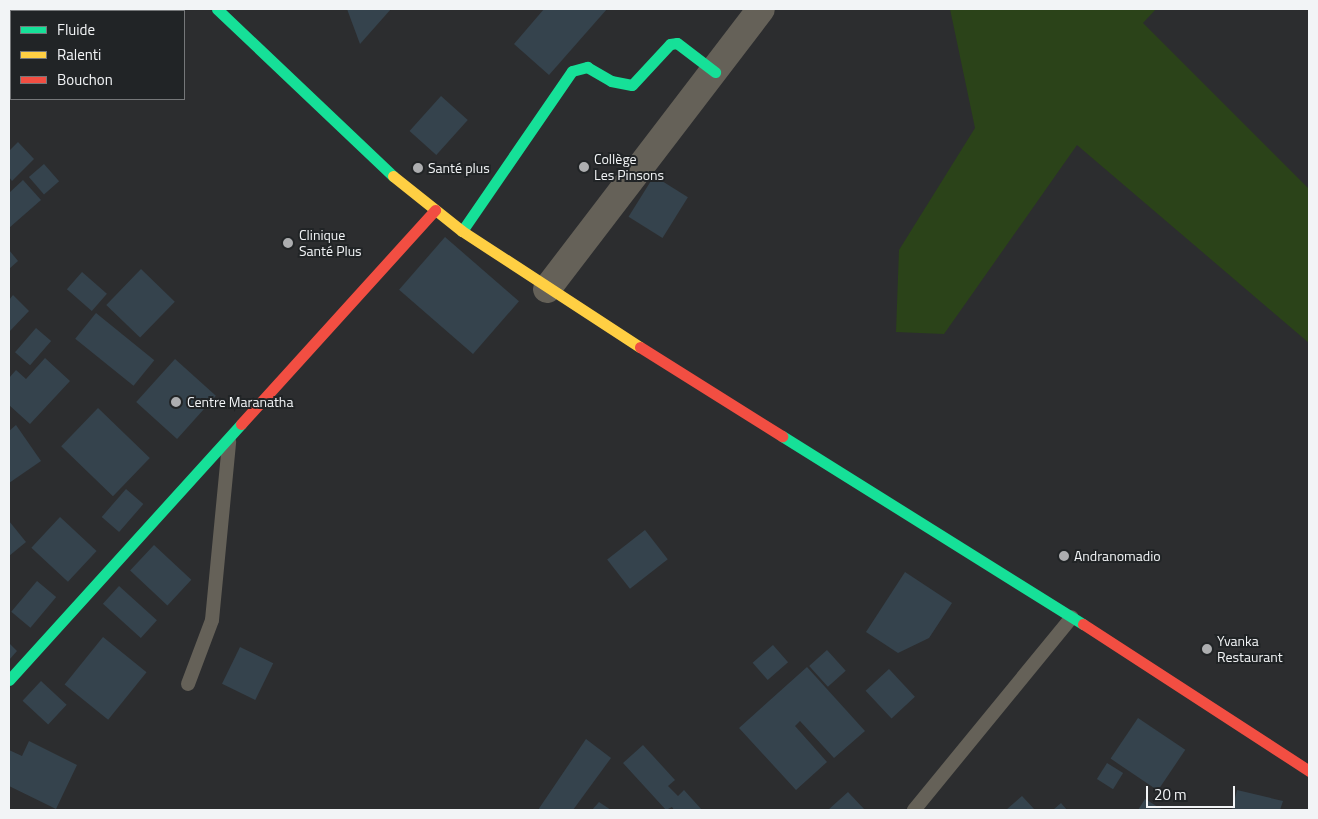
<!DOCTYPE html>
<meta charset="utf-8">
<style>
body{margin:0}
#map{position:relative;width:1318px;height:819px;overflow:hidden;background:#2c2d2f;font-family:"Titillium Web",sans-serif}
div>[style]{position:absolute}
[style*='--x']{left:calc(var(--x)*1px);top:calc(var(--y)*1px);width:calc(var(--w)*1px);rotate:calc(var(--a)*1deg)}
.green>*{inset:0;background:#2b4319}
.building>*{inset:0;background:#35434d;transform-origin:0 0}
.lane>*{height:14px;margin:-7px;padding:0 7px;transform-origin:7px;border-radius:7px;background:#656158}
.street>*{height:28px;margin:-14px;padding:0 14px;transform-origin:14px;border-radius:14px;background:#656158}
.fast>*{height:11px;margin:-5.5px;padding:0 5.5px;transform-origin:5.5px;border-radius:5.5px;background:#16e098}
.slow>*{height:11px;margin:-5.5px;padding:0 5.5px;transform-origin:5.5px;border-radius:5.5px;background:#ffcf43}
.jam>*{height:11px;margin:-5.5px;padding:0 5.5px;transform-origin:5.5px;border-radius:5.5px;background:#f24e42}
.dots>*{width:14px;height:14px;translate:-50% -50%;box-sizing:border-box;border:2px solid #212426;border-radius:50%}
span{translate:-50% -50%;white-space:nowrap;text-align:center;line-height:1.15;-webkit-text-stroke:4px #212426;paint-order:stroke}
.poi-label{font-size:14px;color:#f2f4f6}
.left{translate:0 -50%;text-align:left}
.frame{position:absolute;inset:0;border:10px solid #f2f4f6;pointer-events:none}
.legend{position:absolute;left:10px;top:10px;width:175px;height:90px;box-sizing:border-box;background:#212426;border:1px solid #757779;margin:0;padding:6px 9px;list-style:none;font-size:15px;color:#f2f4f6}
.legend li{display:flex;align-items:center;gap:10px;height:25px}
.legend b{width:25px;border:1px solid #757779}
.scale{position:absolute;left:1146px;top:786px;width:89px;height:22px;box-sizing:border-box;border:2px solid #f2f4f6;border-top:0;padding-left:6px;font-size:15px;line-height:18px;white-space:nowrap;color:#f2f4f6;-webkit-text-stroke:4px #212426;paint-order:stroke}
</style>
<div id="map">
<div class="green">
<i style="clip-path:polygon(950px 9px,1156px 9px,1143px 23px,1309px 189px,1309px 343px,1077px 145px,944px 334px,896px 332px,899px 250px,975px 128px)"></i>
</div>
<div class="building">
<i style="clip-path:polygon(347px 9px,391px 9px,360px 44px)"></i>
<i style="clip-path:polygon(544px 9px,607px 9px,549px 75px,514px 44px)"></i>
<i style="left:441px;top:96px;width:36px;height:47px;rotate:42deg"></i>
<i style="clip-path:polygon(18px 142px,34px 159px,12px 181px,9px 177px,9px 151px)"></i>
<i style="left:44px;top:164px;width:23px;height:20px;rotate:49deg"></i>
<i style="left:654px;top:176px;width:40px;height:48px;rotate:32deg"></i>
<i style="clip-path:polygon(23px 180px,41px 200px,9px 228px,9px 193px)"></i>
<i style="left:445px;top:237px;width:98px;height:70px;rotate:41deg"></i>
<i style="clip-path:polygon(9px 250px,18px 261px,9px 269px)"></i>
<i style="left:141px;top:269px;width:47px;height:50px;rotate:44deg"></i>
<i style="left:82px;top:272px;width:33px;height:23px;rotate:41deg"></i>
<i style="clip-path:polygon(13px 295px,29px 311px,9px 332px,9px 300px)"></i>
<i style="left:96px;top:313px;width:75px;height:33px;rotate:39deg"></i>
<i style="left:36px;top:328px;width:20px;height:32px;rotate:41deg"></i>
<i style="clip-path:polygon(45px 358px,70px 381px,30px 424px,9px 405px,9px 378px,16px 370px,26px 379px)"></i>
<i style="left:175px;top:359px;width:55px;height:58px;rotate:42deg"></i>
<i style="left:98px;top:408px;width:72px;height:53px;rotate:44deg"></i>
<i style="clip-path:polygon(16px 425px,41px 461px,9px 483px,9px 431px)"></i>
<i style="left:126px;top:489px;width:23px;height:37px;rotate:41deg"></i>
<i style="left:60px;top:517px;width:50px;height:42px;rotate:43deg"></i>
<i style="clip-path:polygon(9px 521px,26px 542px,9px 556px)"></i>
<i style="left:645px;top:530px;width:37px;height:48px;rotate:52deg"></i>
<i style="left:154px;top:545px;width:51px;height:35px;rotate:43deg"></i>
<i style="clip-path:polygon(905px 572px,952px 603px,929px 638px,898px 653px,866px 632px)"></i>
<i style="left:37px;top:581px;width:25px;height:40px;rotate:40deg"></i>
<i style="left:119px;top:586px;width:51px;height:24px;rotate:42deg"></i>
<i style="left:103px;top:637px;width:56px;height:61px;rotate:39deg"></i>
<i style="clip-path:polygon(9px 643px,17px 651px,9px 660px)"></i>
<i style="left:773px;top:645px;width:23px;height:27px;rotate:49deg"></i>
<i style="left:240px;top:647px;width:37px;height:41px;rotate:26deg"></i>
<i style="left:827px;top:650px;width:28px;height:24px;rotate:48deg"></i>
<i style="clip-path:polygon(807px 667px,865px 731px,834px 758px,800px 721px,795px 726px,827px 762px,796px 790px,739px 728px)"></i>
<i style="left:889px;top:669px;width:38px;height:32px;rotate:47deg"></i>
<i style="left:41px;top:681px;width:35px;height:27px;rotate:43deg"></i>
<i style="left:1138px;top:718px;width:57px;height:49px;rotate:34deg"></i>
<i style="clip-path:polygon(586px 739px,611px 758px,573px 810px,538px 810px)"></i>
<i style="clip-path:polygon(29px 741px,77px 765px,56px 809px,9px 786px,9px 750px,22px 756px)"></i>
<i style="clip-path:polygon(643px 745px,675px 780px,668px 786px,678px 796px,684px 790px,702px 810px,674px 810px,672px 807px,666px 810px,623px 763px)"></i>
<i style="left:1107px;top:763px;width:19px;height:19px;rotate:32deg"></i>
<i style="clip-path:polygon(1237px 790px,1283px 801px,1280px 810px,1232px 810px)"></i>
<i style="clip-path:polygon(848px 792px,865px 810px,828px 810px)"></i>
<i style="clip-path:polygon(1022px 796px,1035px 810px,1006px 810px)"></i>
<i style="clip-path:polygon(1145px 799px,1163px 810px,1138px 810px)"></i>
<i style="clip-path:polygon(599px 802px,611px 810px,592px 810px)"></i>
<i style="clip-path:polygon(1061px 803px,1067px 810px,1053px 810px)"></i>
</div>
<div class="lane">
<i style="--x:188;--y:684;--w:68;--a:-69.4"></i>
<i style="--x:212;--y:620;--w:179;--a:-84.5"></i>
<i style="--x:914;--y:810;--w:249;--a:-50.7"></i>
</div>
<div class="street">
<i style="--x:547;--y:289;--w:352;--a:-52.6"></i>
</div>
<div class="fast">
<i style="--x:217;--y:9;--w:243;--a:43.5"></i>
<i style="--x:462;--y:231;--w:194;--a:-55.5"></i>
<i style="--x:572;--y:71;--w:16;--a:-15"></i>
<i style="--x:587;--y:67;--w:28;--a:30"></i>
<i style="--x:611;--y:81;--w:21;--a:11"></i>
<i style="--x:632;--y:85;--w:56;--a:-47.2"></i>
<i style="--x:670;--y:44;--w:7;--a:-8"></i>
<i style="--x:677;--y:43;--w:48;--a:37.3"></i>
<i style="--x:782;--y:436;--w:355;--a:32"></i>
<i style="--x:9;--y:680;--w:345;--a:-47.8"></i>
</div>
<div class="slow">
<i style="--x:393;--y:176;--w:88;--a:38.6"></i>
<i style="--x:462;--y:231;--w:212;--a:33.1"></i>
</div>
<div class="jam">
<i style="--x:640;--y:347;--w:168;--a:32.1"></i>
<i style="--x:241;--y:424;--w:289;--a:-47.8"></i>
<i style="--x:1083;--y:624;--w:270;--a:33"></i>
</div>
<div class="dots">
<i style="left:584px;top:167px;background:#adaeb0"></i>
<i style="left:418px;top:168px;background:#adaeb0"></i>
<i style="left:288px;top:243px;background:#adaeb0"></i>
<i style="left:176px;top:402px;background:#adaeb0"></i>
<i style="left:1064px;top:556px;background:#adaeb0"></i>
<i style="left:1207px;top:649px;background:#adaeb0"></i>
</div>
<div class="poi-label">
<span class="left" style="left:594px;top:167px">Collège<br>Les Pinsons</span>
<span class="left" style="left:428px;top:168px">Santé plus</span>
<span class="left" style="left:299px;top:243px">Clinique<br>Santé Plus</span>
<span class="left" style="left:187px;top:402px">Centre Maranatha</span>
<span class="left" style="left:1074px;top:556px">Andranomadio</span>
<span class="left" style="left:1217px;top:649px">Yvanka<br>Restaurant</span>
</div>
<div class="frame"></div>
<ul class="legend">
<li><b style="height:6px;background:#16e098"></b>Fluide</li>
<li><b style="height:6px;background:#ffcf43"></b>Ralenti</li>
<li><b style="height:6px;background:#f24e42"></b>Bouchon</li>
</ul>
<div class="scale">20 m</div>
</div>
